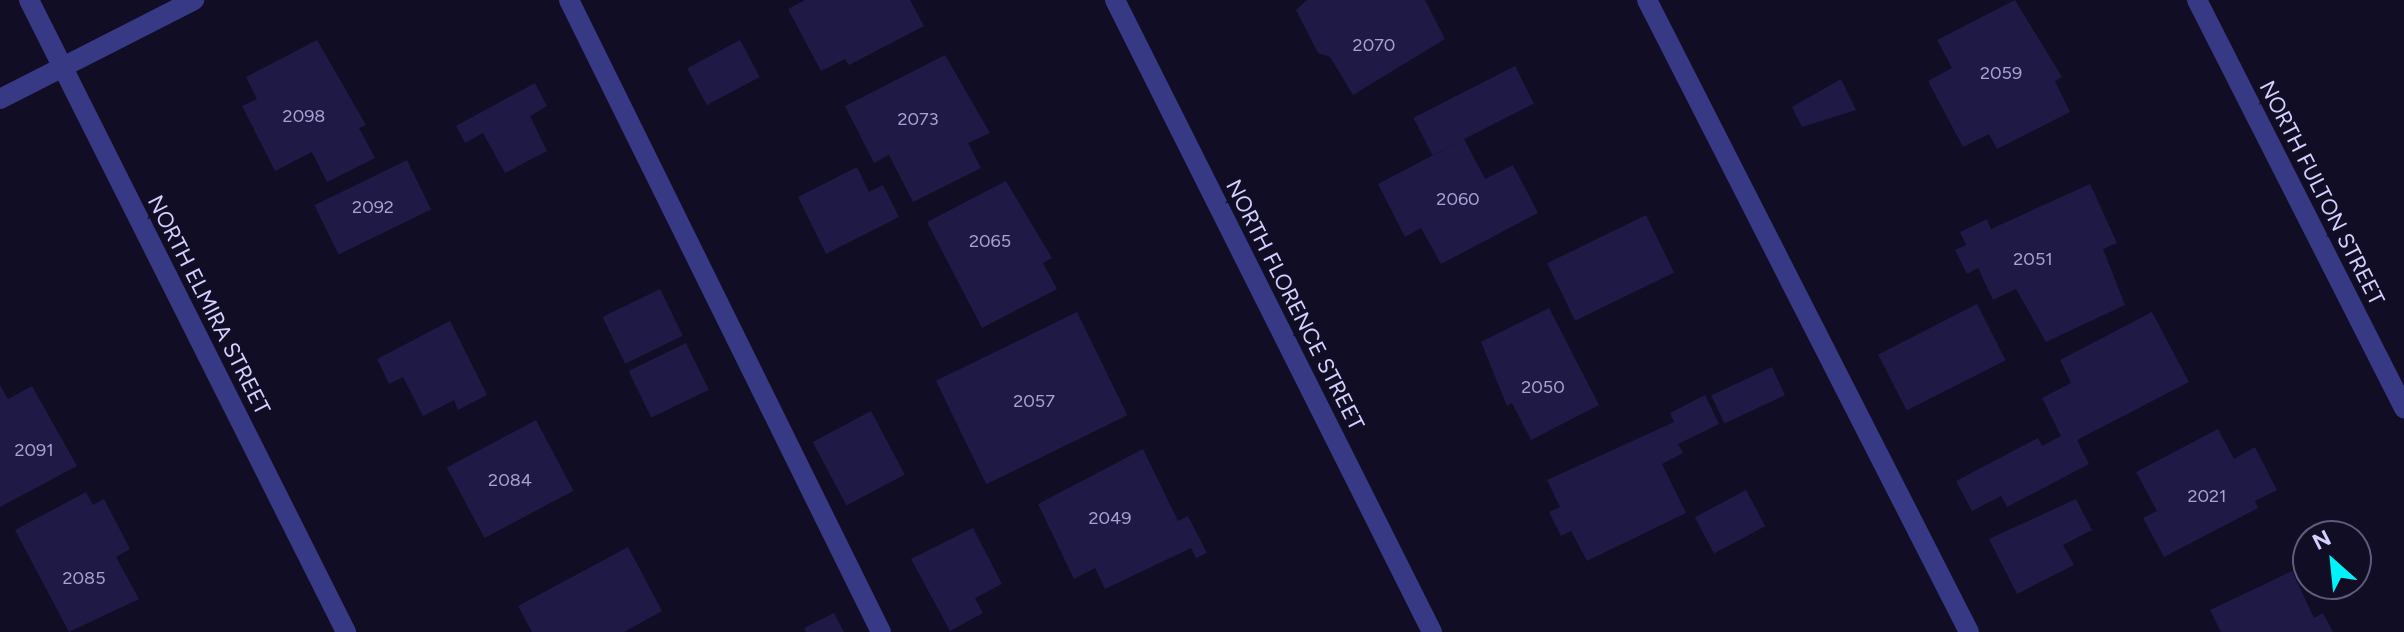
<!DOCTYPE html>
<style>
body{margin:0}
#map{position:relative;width:2404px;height:632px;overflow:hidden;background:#100d24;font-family:Figtree,sans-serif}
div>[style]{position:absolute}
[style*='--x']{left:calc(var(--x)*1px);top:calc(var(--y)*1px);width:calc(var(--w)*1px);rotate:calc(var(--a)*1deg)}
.building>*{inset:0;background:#1f1946;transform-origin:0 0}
.minor>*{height:20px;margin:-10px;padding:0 10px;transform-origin:10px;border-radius:10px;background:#373985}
span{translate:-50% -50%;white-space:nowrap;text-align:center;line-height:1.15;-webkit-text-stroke:8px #100d24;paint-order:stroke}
.number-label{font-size:18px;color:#a6a2d1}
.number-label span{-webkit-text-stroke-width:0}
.street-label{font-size:22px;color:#d3d0ff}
.north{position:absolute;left:2292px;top:520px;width:80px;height:80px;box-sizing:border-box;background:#100d24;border:2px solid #5e5b7c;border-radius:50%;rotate:333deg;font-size:22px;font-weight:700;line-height:32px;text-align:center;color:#d3d0ff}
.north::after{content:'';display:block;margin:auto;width:28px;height:36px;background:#00f3fb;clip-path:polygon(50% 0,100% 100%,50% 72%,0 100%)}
</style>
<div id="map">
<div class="building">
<i style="clip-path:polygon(805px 0,910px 0,924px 26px,849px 65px,845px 59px,821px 71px,788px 9px)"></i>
<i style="clip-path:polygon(1307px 0,1425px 0,1445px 39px,1353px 95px,1330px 57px,1318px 53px,1296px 10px)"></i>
<i style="clip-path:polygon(2015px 0,2062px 77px,2055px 81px,2070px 112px,1997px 149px,1989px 134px,1963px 147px,1928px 81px,1952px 68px,1937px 40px)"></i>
<i style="clip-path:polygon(317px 40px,366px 125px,359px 128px,375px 158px,327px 182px,312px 152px,275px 171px,242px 106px,257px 99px,246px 77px)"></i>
<i style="left:740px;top:40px;width:42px;height:60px;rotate:62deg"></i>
<i style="clip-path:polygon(945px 55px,990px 133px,968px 143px,981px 168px,913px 202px,889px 155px,874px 163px,845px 106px)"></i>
<i style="left:1515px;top:66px;width:42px;height:114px;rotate:63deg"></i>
<i style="clip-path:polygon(1841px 79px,1856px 110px,1802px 127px,1792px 107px)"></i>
<i style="clip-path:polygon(535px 83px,547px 106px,530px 116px,547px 151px,505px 173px,483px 133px,465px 143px,456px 126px)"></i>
<i style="clip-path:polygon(1464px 139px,1485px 179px,1513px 165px,1538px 213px,1441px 264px,1421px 228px,1405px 237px,1378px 184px)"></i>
<i style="left:407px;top:160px;width:55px;height:103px;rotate:64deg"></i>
<i style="clip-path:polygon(857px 167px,869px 192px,883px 185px,899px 217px,826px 254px,798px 197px)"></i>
<i style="clip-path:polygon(1006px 181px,1052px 258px,1043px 263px,1057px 289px,982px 328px,927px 222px)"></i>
<i style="clip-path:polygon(2090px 184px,2117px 243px,2103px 249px,2125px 305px,2046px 342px,2016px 289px,1993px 300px,1978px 268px,1967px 274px,1955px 250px,1966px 245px,1960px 232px,1987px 219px,1991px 229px)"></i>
<i style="left:1646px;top:215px;width:64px;height:110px;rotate:64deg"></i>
<i style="left:660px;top:289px;width:52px;height:64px;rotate:64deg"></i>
<i style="left:1977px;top:304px;width:63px;height:111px;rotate:63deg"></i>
<i style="clip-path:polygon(1549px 308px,1599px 405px,1531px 440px,1512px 403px,1507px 406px,1481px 342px)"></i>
<i style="left:1077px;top:312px;width:115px;height:157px;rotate:64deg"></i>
<i style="clip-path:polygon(2152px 312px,2189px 382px,2077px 440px,2089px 464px,2007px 507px,2001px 496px,1972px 511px,1956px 481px,2038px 438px,2042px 446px,2061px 436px,2042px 398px,2071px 383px,2060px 360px)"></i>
<i style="clip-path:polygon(450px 321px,487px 395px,458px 410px,454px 400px,423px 416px,403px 377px,389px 384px,377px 359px)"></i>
<i style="left:686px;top:343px;width:52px;height:64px;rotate:64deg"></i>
<i style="left:1772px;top:367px;width:31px;height:67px;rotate:65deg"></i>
<i style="clip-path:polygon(0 385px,8px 399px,32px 386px,77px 466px,0 507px)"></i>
<i style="clip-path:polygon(1705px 395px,1719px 424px,1678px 444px,1683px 453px,1662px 464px,1686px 513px,1587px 561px,1571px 531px,1561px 536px,1549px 512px,1560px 507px,1547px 480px,1674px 422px,1670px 413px)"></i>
<i style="left:871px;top:411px;width:72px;height:66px;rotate:62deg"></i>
<i style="left:536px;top:420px;width:80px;height:101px;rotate:62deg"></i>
<i style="clip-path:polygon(2218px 429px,2234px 459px,2255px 447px,2277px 490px,2255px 501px,2258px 508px,2164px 557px,2143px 518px,2157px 511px,2136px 472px)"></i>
<i style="clip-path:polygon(1143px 449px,1178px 521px,1188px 516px,1207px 553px,1196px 558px,1191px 548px,1105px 589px,1095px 568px,1074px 579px,1038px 504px)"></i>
<i style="left:1746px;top:490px;width:41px;height:58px;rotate:62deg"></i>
<i style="clip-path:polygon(86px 492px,93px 505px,104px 499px,130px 549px,116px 557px,139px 599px,69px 632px,15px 530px)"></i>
<i style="clip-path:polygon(2076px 499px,2092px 530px,2063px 545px,2074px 565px,2017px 594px,1989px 539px)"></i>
<i style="clip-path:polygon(973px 528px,1002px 584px,975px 598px,983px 613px,950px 631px,911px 559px)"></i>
<i style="clip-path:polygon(628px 547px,662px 611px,624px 632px,532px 632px,518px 606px)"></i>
<i style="clip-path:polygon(2292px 571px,2314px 618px,2323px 613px,2333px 632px,2221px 632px,2210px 610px)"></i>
<i style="clip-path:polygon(834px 613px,844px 632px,806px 632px,804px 628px)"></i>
</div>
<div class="minor">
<i style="--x:29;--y:0;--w:707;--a:63.36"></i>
<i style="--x:569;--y:0;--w:705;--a:63.73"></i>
<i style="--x:1115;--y:0;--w:707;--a:63.36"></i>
<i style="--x:1647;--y:0;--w:709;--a:63"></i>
<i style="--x:2197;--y:0;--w:458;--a:63.1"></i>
<i style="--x:0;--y:99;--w:218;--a:-27"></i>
</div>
<div class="number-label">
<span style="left:1374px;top:45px">2070</span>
<span style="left:2001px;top:73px">2059</span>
<span style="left:304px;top:116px">2098</span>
<span style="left:918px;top:119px">2073</span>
<span style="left:1458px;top:199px">2060</span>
<span style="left:373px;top:207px">2092</span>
<span style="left:990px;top:241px">2065</span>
<span style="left:2033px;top:259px">2051</span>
<span style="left:1543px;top:387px">2050</span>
<span style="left:1034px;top:401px">2057</span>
<span style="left:34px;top:450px">2091</span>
<span style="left:510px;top:480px">2084</span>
<span style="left:2207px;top:496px">2021</span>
<span style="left:1110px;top:518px">2049</span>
<span style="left:84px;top:578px">2085</span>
</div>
<div class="street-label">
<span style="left:2322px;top:193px;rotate:63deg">NORTH FULTON STREET</span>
<span style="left:209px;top:305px;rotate:63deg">NORTH ELMIRA STREET</span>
<span style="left:1295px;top:305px;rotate:63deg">NORTH FLORENCE STREET</span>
</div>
<div class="north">N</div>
</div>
